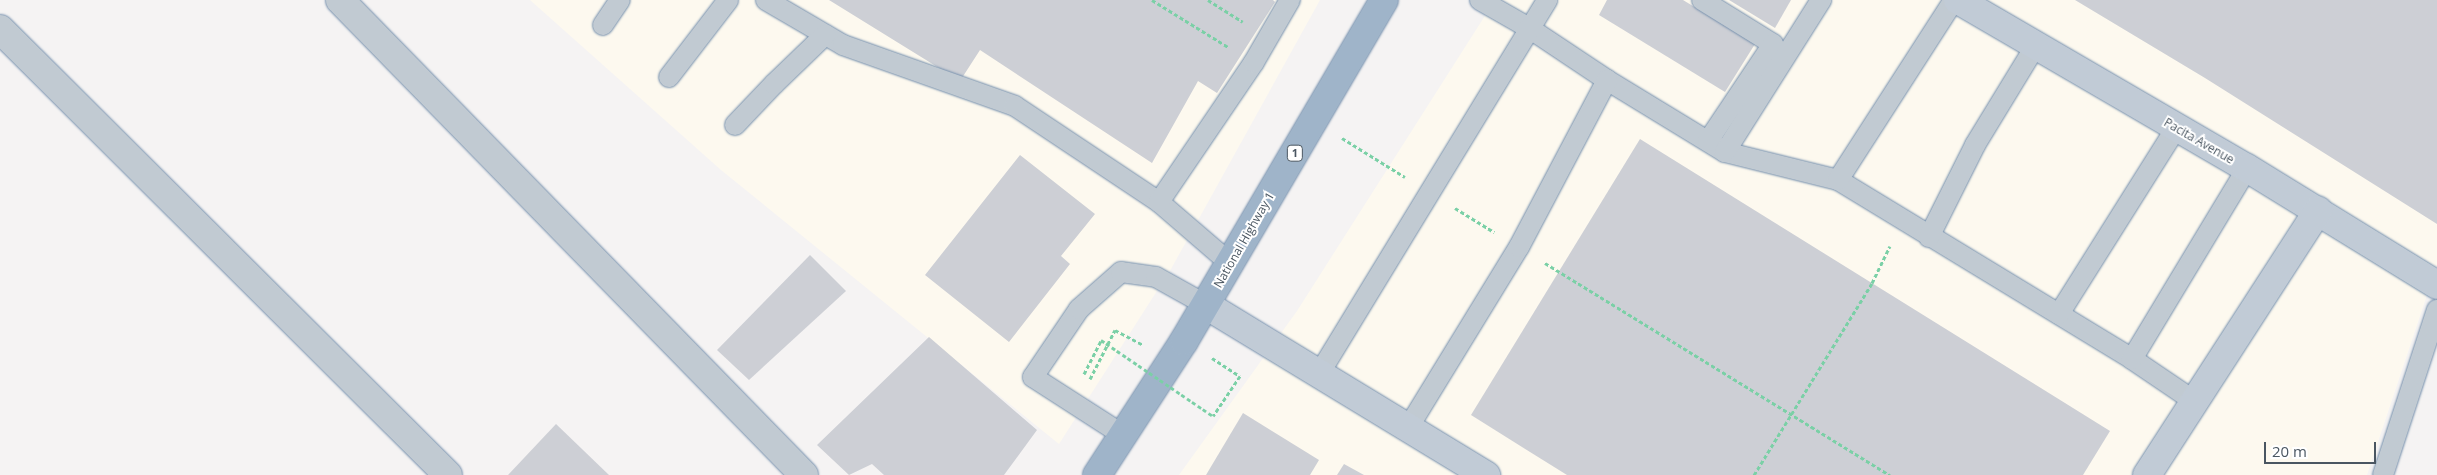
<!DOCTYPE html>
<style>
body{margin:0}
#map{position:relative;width:2437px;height:475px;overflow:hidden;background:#f5f3f3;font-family:"Open Sans",sans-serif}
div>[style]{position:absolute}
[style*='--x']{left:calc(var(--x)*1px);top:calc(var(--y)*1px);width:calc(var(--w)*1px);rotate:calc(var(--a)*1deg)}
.commercial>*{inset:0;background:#fdf9ef}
.building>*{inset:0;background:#cdcfd5}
.path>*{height:3px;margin-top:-1.5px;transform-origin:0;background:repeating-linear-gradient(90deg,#7ad0a6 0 4px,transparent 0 6.5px)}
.roads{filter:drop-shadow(0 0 1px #7690ad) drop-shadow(0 0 1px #7690ad)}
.service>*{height:20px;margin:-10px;padding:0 10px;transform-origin:10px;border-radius:10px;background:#c1cad2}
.minor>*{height:28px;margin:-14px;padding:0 14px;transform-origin:14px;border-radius:14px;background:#c1cad2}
.secondary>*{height:28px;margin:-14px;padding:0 14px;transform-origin:14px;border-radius:14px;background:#c1cbd6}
.trunk>*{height:28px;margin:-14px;padding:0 14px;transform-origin:14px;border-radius:14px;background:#9fb4c9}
.path-bridge>*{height:3px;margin-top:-1.5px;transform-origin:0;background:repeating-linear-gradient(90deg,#7ad0a6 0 4px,transparent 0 6.5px)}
span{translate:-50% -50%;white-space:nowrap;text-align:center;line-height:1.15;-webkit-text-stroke:4px #fff;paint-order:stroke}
.shield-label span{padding:1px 4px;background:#fff;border:1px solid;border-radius:4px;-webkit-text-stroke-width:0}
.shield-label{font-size:11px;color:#4a5661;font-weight:700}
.street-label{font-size:12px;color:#4a5661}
.scale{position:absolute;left:2264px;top:442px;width:112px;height:22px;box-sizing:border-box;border:2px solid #4a5661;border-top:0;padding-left:6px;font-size:15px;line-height:18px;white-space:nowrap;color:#4a5661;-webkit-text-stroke:4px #fff;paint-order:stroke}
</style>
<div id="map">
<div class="commercial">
<i style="clip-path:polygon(530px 0,1320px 0,1171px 269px,1059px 444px,721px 170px)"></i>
<i style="clip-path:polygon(1495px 0,2437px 0,2437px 265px,2367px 475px,1179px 475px,1297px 311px)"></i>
</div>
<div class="building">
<i style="clip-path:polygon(829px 0,1273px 0,1275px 2px,1217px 93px,1198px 81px,1152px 163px,980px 50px,960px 81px)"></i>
<i style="clip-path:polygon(1607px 0,1683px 0,1755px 44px,1725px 92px,1599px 15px)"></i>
<i style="clip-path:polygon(1729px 0,1791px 0,1775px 28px)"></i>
<i style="clip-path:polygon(2075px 0,2437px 0,2437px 224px,2205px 78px)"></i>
<i style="clip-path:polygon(1640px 139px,2110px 431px,2083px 475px,1567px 475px,1471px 415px)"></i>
<i style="clip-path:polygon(1020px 155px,1095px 214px,1061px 256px,1070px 264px,1009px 342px,925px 275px)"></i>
<i style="clip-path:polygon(810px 255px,846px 291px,749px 380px,717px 350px)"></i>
<i style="clip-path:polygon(929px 337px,1037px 430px,1004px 475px,884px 475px,872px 464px,849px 475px,817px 445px)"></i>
<i style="clip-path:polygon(1243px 413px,1319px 460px,1310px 475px,1206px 475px)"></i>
<i style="clip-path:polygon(556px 424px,609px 475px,508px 475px)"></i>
<i style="clip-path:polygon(1344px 464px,1364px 475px,1337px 475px)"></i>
</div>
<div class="path">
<i style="--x:1152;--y:0;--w:89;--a:31.7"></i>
<i style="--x:1208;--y:0;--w:41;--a:32.2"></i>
<i style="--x:1342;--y:138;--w:74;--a:31.8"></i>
<i style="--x:1455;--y:208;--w:46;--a:31.6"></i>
<i style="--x:1545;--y:263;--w:405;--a:31.6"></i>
<i style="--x:1212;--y:358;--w:33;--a:33"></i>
<i style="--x:1240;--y:376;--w:48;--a:124"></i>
<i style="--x:1084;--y:374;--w:38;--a:-63"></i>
<i style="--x:1090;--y:379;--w:55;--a:-63"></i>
<i style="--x:1115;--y:330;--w:32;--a:28"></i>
<i style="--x:1754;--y:475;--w:225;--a:-58.4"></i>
<i style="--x:1872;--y:283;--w:41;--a:-64.1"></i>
</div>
<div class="roads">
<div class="service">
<i style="--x:766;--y:0;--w:89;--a:30.3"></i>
<i style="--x:843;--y:45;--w:182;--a:19.5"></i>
<i style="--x:1015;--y:106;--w:173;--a:33.7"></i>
<i style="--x:1159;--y:202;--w:94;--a:40.7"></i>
<i style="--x:1480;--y:0;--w:56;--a:29.7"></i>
<i style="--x:1529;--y:28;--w:94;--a:33.7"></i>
<i style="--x:1607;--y:80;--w:138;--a:31.4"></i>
<i style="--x:1725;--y:152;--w:116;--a:13.9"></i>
<i style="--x:1838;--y:180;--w:344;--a:31.3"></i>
<i style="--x:2132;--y:359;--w:75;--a:34.1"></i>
<i style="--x:1702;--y:0;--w:84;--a:31.8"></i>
<i style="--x:1773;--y:44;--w:117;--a:123.8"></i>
<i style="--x:603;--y:25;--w:30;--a:-56"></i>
<i style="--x:669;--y:77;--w:97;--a:-52.5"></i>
<i style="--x:735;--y:125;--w:57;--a:-46.4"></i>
<i style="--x:774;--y:84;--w:71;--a:-43.9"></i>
<i style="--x:1725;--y:152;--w:180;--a:-57.7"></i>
<i style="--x:1838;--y:180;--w:214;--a:-57.2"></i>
<i style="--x:1159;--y:202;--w:169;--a:-55.8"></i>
<i style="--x:1254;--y:62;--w:72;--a:-59.9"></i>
<i style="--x:1929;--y:237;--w:103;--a:-63.4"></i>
<i style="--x:1975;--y:145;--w:117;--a:-58.6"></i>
<i style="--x:2059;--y:314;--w:220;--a:-57.8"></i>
<i style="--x:2132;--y:359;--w:223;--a:-58.9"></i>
<i style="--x:1319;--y:374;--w:438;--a:-58.6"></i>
<i style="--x:1408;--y:428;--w:212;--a:-58.5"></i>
<i style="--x:1519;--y:247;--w:189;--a:-62.2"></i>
<i style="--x:1123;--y:435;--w:107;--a:-147.2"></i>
<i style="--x:1033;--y:377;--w:82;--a:-55.9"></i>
<i style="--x:1079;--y:309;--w:56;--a:-41.4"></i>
<i style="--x:1121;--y:272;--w:35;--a:8"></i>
<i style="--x:1156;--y:277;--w:57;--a:29.2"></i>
<i style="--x:2383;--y:475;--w:174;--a:-71.9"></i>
</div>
<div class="minor">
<i style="--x:340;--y:0;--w:664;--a:45.67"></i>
<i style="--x:0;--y:29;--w:632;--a:44.87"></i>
</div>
<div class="secondary">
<i style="--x:1958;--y:0;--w:334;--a:30.2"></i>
<i style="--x:2247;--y:168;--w:223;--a:31.6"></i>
<i style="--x:1206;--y:305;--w:328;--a:31.3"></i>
<i style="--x:2147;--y:475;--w:315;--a:-57.1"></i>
</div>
<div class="trunk">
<i style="--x:1097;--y:475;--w:160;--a:-57"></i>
<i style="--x:1184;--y:341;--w:395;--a:-59.6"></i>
</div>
</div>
<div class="path-bridge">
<i style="--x:1101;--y:340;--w:135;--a:34.2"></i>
</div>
<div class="shield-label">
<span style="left:1295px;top:153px">1</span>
</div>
<div class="street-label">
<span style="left:2199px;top:141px;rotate:30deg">Pacita Avenue</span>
<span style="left:1244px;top:240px;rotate:-60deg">National Highway 1</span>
</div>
<div class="scale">20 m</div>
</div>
